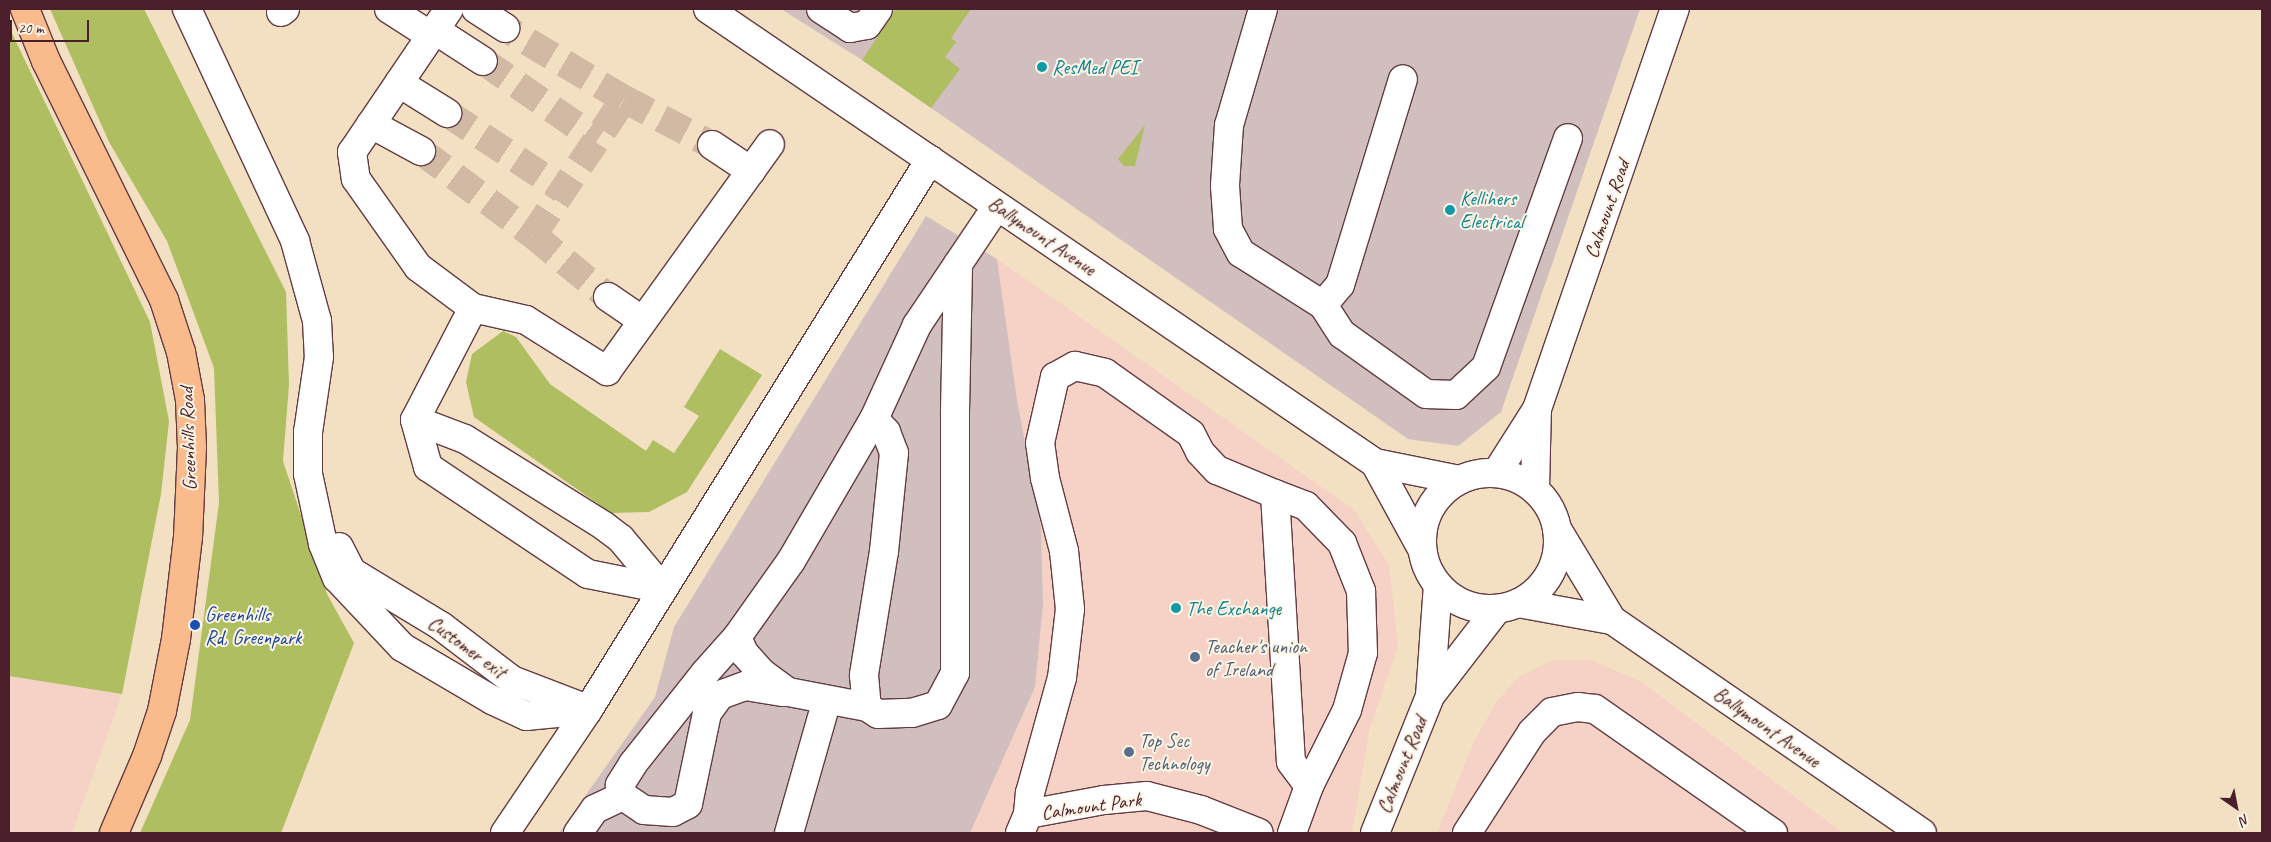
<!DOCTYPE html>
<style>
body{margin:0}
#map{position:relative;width:2271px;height:842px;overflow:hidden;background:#f3dfc2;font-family:Caveat,sans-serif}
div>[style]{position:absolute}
.built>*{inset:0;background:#f6d1c6}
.industrial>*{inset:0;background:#d1bfbf}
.green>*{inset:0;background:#afbe61}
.minor-tunnel>*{height:28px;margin-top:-14px;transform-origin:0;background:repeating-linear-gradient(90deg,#d1b9a4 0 28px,transparent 0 42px)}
.roads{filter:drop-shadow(1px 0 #633c42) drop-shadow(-1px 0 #633c42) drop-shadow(0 1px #633c42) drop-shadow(0 -1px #633c42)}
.minor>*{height:28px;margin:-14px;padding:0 14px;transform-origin:14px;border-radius:14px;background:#fff}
.minor>.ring{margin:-14px;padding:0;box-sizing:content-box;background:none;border:28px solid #fff;border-radius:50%}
.major>*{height:28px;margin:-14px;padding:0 14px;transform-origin:14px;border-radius:14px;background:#fabb8c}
.dots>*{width:14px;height:14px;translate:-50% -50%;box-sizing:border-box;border:2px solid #fcf5e5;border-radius:50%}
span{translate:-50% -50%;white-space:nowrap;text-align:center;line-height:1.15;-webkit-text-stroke:4px #fcf5e5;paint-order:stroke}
.culture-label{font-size:20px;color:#0d838f}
.left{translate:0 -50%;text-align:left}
.street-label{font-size:20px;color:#4a1f2b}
.transit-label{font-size:20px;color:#164399}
.service-label{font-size:20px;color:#4e5e75}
.frame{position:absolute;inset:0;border:10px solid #4a1f2b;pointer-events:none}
.north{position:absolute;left:2211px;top:782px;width:50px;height:50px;-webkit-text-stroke:4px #fcf5e5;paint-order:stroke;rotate:147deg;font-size:14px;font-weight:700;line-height:20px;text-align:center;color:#4a1f2b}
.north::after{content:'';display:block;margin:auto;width:18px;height:22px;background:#4a1f2b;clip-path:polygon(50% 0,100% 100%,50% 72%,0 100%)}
.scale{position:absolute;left:10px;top:20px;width:79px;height:22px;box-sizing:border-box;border:2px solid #4a1f2b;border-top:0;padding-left:6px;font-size:15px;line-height:18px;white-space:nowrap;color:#4a1f2b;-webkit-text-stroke:4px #fcf5e5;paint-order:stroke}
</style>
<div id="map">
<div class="built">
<div style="clip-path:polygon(997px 259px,1354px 510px,1389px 565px,1398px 646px,1369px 731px,1352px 833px,970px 833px,1035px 687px,1043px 605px,1041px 527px,1017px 401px)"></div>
<div style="clip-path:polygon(1554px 660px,1590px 660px,1640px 681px,1843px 833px,1437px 833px,1473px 743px,1497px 701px,1519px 677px)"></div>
<div style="clip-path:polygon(9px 676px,122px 694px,72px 833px,9px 833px)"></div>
</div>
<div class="industrial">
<div style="clip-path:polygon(781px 9px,1640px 9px,1501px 412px,1458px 446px,1408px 439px,862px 60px)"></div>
<div style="clip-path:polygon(926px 216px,997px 259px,1017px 400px,1041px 527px,1043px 605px,1035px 687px,970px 833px,559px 833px,655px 697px,674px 627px)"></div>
</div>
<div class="green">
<div style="clip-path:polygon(50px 9px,144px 9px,286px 292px,289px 385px,283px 461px,327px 594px,354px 643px,281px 833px,140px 833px,190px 720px,219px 503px,214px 368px,167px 241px,109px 142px)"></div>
<div style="clip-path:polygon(896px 9px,971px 9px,951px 38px,956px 42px,945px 57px,960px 69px,931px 108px,862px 60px)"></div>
<div style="clip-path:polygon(9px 27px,150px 322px,169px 421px,161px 494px,122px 694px,9px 676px)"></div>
<div style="clip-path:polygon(1145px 125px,1135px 166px,1124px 166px,1118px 159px)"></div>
<div style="clip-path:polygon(503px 331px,516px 337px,550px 384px,646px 451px,653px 440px,674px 453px,699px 416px,684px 407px,720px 349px,762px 375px,687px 492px,649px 512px,611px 513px,474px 417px,466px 382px,472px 354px)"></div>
</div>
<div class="minor-tunnel">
<div style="left:483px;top:61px;width:139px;rotate:34.7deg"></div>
<div style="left:624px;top:99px;width:99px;rotate:27.6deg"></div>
<div style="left:447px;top:113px;width:138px;rotate:33.5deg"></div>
<div style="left:421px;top:151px;width:140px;rotate:36.9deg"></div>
<div style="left:533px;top:235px;width:164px;rotate:-56.2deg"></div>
<div style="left:624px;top:99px;width:139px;rotate:-149.2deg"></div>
<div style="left:533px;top:235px;width:97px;rotate:39.6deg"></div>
</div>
<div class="roads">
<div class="minor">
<div style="left:187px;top:9px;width:256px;rotate:65deg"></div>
<div style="left:295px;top:241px;width:83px;rotate:74.6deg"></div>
<div style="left:317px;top:321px;width:36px;rotate:87deg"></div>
<div style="left:319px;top:357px;width:76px;rotate:98.3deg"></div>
<div style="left:308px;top:432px;width:42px;rotate:90deg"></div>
<div style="left:308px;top:474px;width:72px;rotate:77.9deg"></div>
<div style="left:323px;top:544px;width:37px;rotate:68deg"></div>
<div style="left:337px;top:578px;width:95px;rotate:46.7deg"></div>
<div style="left:402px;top:647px;width:104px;rotate:30.5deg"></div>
<div style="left:492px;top:700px;width:38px;rotate:25deg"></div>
<div style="left:526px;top:716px;width:62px;rotate:-5.5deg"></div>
<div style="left:389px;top:9px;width:50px;rotate:32.7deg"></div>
<div style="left:449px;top:9px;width:173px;rotate:124.1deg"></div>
<div style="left:352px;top:152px;width:27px;rotate:82deg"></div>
<div style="left:356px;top:179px;width:108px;rotate:54.8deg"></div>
<div style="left:418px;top:267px;width:69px;rotate:36.7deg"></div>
<div style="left:473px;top:308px;width:126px;rotate:117.4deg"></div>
<div style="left:415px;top:420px;width:49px;rotate:74.5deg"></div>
<div style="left:428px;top:467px;width:192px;rotate:33.8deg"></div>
<div style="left:588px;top:574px;width:76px;rotate:11.3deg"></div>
<div style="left:476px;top:9px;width:35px;rotate:33deg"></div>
<div style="left:708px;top:9px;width:807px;rotate:34.24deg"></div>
<div style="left:1375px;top:463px;width:86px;rotate:11.4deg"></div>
<div style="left:821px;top:9px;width:35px;rotate:33deg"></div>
<div style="left:850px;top:28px;width:17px;rotate:-10deg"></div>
<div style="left:867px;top:25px;width:19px;rotate:-55deg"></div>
<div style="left:1263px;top:9px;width:121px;rotate:106.3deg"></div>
<div style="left:1229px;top:125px;width:61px;rotate:93.8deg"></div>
<div style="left:1225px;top:186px;width:43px;rotate:86deg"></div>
<div style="left:1228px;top:229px;width:27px;rotate:62deg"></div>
<div style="left:1241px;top:253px;width:97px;rotate:32.4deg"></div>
<div style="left:1323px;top:305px;width:35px;rotate:57deg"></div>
<div style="left:1342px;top:334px;width:103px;rotate:35.5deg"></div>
<div style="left:1426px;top:394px;width:30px;rotate:2deg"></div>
<div style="left:1456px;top:395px;width:41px;rotate:-43deg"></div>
<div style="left:1486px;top:367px;width:243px;rotate:-70.3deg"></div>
<div style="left:281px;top:12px;width:5px;rotate:-37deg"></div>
<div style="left:435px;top:30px;width:57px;rotate:32.9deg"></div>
<div style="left:399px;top:83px;width:57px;rotate:32deg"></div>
<div style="left:371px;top:124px;width:57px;rotate:28.4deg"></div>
<div style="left:712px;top:145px;width:47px;rotate:33.7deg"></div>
<div style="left:608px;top:297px;width:42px;rotate:34.4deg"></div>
<div style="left:1323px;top:305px;width:26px;rotate:-50deg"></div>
<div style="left:1340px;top:285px;width:215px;rotate:-73deg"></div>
<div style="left:473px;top:308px;width:54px;rotate:12.8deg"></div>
<div style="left:526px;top:320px;width:96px;rotate:32.2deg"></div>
<div style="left:607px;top:371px;width:279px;rotate:-54.3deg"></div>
<div style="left:874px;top:419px;width:18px;rotate:47deg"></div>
<div style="left:886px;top:432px;width:22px;rotate:69deg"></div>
<div style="left:894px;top:453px;width:99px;rotate:95.8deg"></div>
<div style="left:884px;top:551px;width:126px;rotate:99.2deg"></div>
<div style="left:864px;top:675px;width:32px;rotate:85deg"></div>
<div style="left:867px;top:707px;width:13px;rotate:32deg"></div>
<div style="left:878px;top:714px;width:34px;rotate:-2deg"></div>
<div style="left:912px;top:713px;width:27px;rotate:-17deg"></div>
<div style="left:938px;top:705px;width:36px;rotate:-62deg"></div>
<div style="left:955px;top:673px;width:262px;rotate:-90deg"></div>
<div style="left:955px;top:411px;width:147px;rotate:-88.8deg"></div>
<div style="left:415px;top:420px;width:53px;rotate:20.8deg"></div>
<div style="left:465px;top:439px;width:164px;rotate:32deg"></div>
<div style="left:604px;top:526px;width:21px;rotate:37deg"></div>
<div style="left:621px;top:539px;width:65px;rotate:50deg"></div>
<div style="left:1375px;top:463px;width:96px;rotate:61.3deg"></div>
<div style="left:1497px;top:472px;width:75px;rotate:-57.6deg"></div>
<div style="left:1537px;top:409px;width:423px;rotate:-71deg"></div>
<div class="ring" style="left:1422px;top:473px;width:108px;height:108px"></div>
<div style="left:1535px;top:489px;width:80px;rotate:-88.6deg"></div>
<div style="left:1275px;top:494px;width:33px;rotate:21deg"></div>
<div style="left:1306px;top:506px;width:52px;rotate:45.8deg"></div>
<div style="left:1342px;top:543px;width:52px;rotate:68.4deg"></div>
<div style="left:1361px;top:591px;width:62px;rotate:88.2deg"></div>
<div style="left:1363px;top:653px;width:59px;rotate:105.7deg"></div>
<div style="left:1347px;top:710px;width:85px;rotate:116.6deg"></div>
<div style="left:1557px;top:529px;width:106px;rotate:58.9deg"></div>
<div style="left:339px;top:547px;width:28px;rotate:63deg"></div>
<div style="left:352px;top:572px;width:104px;rotate:31.2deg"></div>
<div style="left:441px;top:626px;width:89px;rotate:37.3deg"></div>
<div style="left:512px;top:680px;width:78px;rotate:21deg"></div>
<div style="left:1518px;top:603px;width:96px;rotate:10.3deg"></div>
<div style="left:1612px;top:620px;width:376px;rotate:34.5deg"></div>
<div style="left:737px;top:637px;width:48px;rotate:131.6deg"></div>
<div style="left:705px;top:673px;width:116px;rotate:128.4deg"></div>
<div style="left:633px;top:764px;width:25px;rotate:122deg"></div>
<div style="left:620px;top:785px;width:11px;rotate:75deg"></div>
<div style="left:623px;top:796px;width:25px;rotate:34deg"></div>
<div style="left:644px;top:810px;width:29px;rotate:4deg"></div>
<div style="left:673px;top:812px;width:17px;rotate:-28deg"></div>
<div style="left:688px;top:804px;width:93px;rotate:-78.2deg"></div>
<div style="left:707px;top:713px;width:22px;rotate:-54deg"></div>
<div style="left:720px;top:695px;width:27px;rotate:-20deg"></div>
<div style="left:745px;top:686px;width:39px;rotate:9deg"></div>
<div style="left:1430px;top:696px;width:111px;rotate:-85.9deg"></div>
<div style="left:867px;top:707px;width:80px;rotate:-169.2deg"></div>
<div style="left:788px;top:692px;width:32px;rotate:-144deg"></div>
<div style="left:762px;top:673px;width:27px;rotate:-132deg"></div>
<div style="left:744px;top:653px;width:17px;rotate:-114deg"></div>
<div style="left:737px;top:637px;width:93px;rotate:-54.6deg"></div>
<div style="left:791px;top:561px;width:164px;rotate:-59.7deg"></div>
<div style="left:874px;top:419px;width:103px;rotate:-65.4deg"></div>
<div style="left:917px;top:325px;width:143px;rotate:-56.1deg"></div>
<div style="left:1028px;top:814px;width:21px;rotate:-85deg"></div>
<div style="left:1030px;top:793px;width:119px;rotate:-74.5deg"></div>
<div style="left:1062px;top:678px;width:69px;rotate:-83.4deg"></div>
<div style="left:1070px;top:609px;width:58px;rotate:-95.9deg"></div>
<div style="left:1064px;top:551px;width:75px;rotate:-104.6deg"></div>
<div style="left:1045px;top:478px;width:35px;rotate:-98deg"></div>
<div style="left:1040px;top:443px;width:68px;rotate:-77.2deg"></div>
<div style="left:1055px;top:377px;width:23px;rotate:-29deg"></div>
<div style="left:1075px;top:366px;width:31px;rotate:13deg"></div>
<div style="left:1105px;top:373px;width:105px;rotate:35.3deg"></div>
<div style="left:1191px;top:434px;width:20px;rotate:63deg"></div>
<div style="left:1200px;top:452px;width:25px;rotate:47deg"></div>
<div style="left:1217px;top:470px;width:63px;rotate:22.5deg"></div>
<div style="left:1275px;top:494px;width:268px;rotate:86.6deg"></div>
<div style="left:1291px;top:762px;width:30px;rotate:53deg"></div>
<div style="left:1309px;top:786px;width:50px;rotate:109.9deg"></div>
<div style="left:505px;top:833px;width:148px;rotate:-56deg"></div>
<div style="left:588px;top:710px;width:648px;rotate:-58.13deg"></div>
<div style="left:578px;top:833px;width:29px;rotate:-55deg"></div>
<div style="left:595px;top:809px;width:31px;rotate:-25deg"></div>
<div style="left:789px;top:833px;width:138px;rotate:-74.1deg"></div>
<div style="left:1020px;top:833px;width:21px;rotate:-67deg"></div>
<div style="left:1028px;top:814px;width:77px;rotate:-10.4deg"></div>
<div style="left:1104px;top:800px;width:43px;rotate:-5.3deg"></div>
<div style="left:1147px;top:796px;width:56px;rotate:14.5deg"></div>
<div style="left:1201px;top:810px;width:62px;rotate:21.6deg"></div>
<div style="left:1375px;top:833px;width:148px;rotate:-68.1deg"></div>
<div style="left:1430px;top:696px;width:110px;rotate:-52.4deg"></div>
<div style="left:1467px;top:833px;width:120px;rotate:-57.2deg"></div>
<div style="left:1532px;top:732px;width:28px;rotate:-45deg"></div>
<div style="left:1552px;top:712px;width:26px;rotate:-11deg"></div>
<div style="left:1578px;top:707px;width:17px;rotate:7deg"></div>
<div style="left:1595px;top:709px;width:217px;rotate:34.9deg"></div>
</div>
<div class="major">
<div style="left:25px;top:9px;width:56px;rotate:68deg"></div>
<div style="left:46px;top:61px;width:267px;rotate:63.7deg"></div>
<div style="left:164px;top:300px;width:55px;rotate:71.9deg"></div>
<div style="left:181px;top:352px;width:49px;rotate:79.4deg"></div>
<div style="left:190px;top:400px;width:47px;rotate:87.6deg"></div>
<div style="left:192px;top:447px;width:90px;rotate:92.5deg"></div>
<div style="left:188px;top:537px;width:103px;rotate:96.7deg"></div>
<div style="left:176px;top:639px;width:73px;rotate:101deg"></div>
<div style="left:162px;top:711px;width:47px;rotate:108.4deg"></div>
<div style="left:147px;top:756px;width:84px;rotate:113.2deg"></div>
</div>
</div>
<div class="dots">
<div style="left:1042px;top:67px;background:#0f9aa8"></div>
<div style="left:1450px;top:210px;background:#0f9aa8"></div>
<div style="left:1176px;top:608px;background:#0f9aa8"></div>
<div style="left:195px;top:625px;background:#1a4fb4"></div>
<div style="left:1195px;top:657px;background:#5c6f8a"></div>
<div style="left:1129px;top:752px;background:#5c6f8a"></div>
</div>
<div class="culture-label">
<span class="left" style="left:1052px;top:67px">ResMed PEI</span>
<span class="left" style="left:1460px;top:210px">Kellihers<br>Electrical</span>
<span class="left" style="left:1186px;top:608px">The Exchange</span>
</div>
<div class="street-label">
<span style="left:1607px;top:209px;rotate:-71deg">Calmount Road</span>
<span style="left:1042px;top:236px;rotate:34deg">Ballymount Avenue</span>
<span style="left:188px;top:439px;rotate:-92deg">Greenhills Road</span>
<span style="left:467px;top:647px;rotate:36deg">Customer exit</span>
<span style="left:1767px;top:727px;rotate:35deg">Ballymount Avenue</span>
<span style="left:1402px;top:765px;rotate:-68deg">Calmount Road</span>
<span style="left:1091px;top:806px;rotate:-8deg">Calmount Park</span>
</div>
<div class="transit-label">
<span class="left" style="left:205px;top:626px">Greenhills<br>Rd, Greenpark</span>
</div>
<div class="service-label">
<span class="left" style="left:1205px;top:658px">Teacher's union<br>of Ireland</span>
<span class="left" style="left:1139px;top:752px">Top Sec<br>Technology</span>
</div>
<div class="frame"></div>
<div class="north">N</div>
<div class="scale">20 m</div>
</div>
